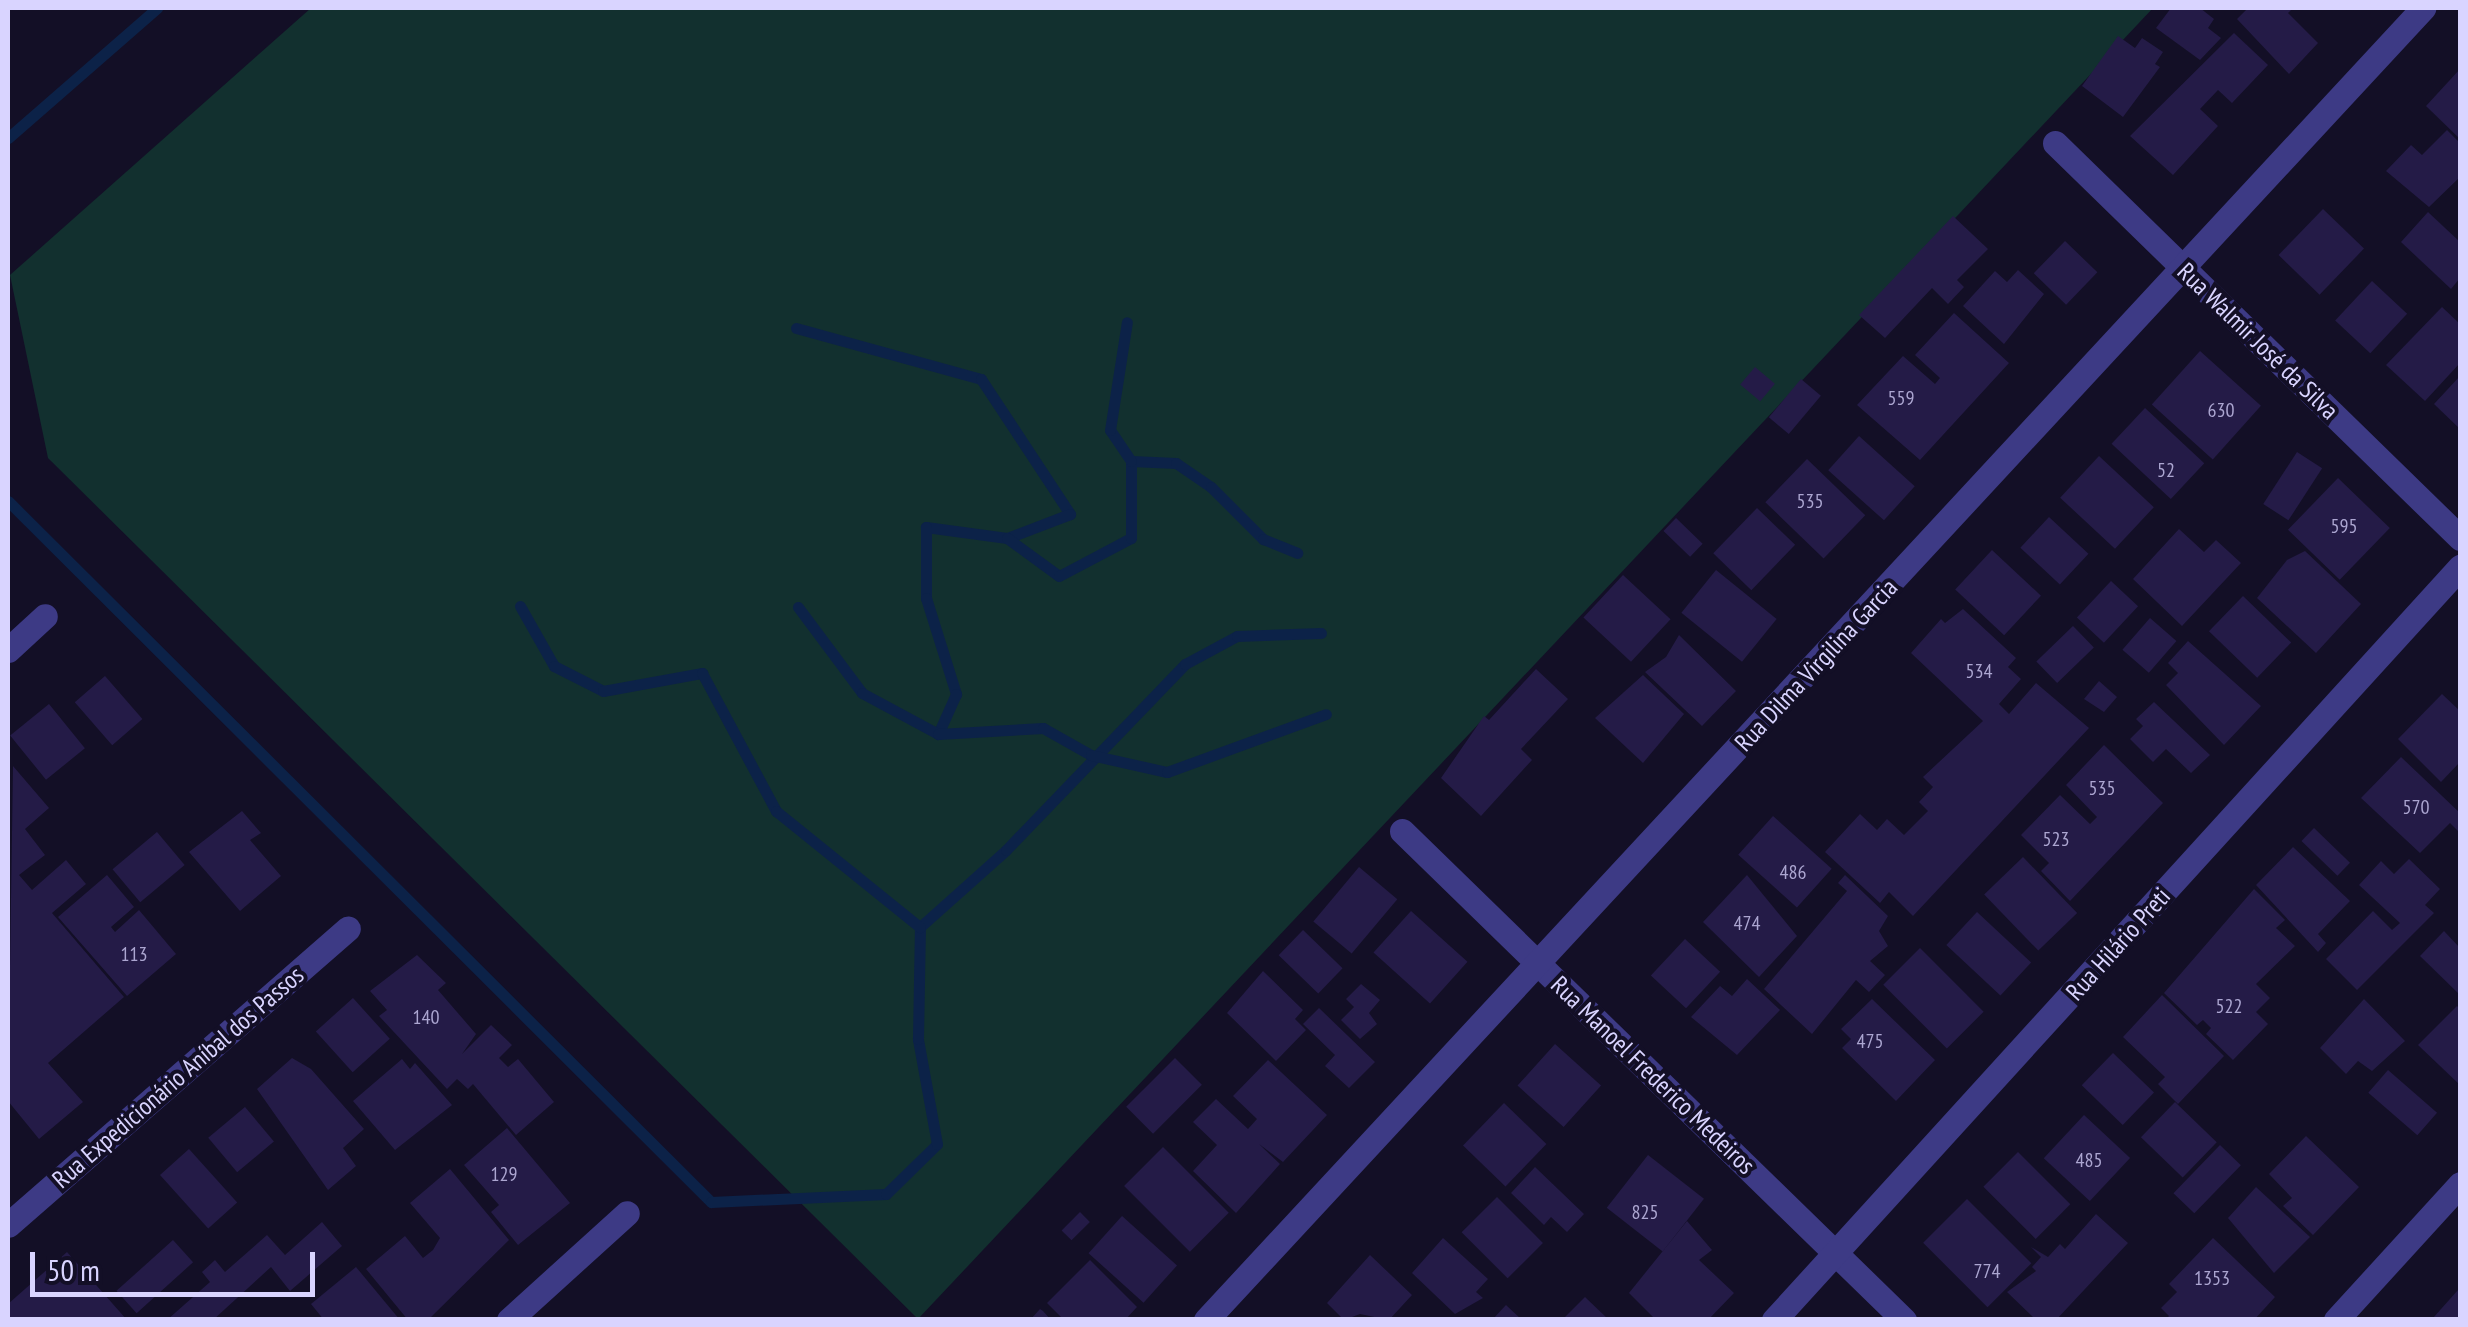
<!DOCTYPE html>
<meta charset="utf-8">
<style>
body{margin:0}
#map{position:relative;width:2468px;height:1327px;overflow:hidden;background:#130f26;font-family:"PT Sans Narrow",sans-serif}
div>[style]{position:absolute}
.green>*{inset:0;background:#12302f}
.stream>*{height:11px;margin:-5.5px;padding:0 5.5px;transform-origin:5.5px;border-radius:5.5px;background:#0c2248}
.building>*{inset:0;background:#241b47;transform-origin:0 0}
.minor>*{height:25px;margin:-12.5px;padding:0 12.5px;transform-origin:12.5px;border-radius:12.5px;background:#3d3a85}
span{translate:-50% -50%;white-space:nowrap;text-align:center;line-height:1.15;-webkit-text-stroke:8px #130f26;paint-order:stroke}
.number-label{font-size:20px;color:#aca6d1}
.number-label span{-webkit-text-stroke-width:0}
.street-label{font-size:25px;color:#d9d4ff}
.frame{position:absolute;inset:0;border:10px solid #d9d4ff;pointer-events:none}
.scale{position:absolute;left:30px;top:1252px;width:285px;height:45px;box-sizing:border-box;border:5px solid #d9d4ff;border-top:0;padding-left:12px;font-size:30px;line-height:35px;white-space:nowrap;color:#d9d4ff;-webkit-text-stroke:8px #130f26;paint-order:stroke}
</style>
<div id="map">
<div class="green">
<div style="clip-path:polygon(311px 8px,2153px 8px,918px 1319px,48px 458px,10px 275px)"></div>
</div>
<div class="stream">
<div style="left:8px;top:138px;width:198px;rotate:-41.1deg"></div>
<div style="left:796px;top:328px;width:192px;rotate:15.4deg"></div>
<div style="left:981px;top:379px;width:162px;rotate:56.6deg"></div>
<div style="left:1070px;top:514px;width:67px;rotate:159.1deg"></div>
<div style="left:1007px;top:538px;width:82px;rotate:-172.3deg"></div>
<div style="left:926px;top:527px;width:71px;rotate:90deg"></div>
<div style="left:926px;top:598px;width:101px;rotate:72.6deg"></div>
<div style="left:956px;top:694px;width:44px;rotate:114.2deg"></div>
<div style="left:1131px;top:461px;width:45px;rotate:2.5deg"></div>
<div style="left:1176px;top:463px;width:42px;rotate:34.4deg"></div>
<div style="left:1211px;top:487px;width:74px;rotate:45deg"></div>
<div style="left:1263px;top:539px;width:37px;rotate:22deg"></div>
<div style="left:8px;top:501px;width:993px;rotate:44.92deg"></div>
<div style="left:711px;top:1202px;width:175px;rotate:-2.6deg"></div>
<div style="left:886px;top:1194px;width:71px;rotate:-44.4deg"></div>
<div style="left:937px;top:1144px;width:107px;rotate:-100.3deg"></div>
<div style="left:918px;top:1039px;width:112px;rotate:-89deg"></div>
<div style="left:920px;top:927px;width:115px;rotate:-41.8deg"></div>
<div style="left:1006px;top:850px;width:258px;rotate:-46.1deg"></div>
<div style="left:1185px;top:664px;width:59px;rotate:-28.3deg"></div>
<div style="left:1237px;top:636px;width:84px;rotate:-2deg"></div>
<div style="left:1007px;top:538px;width:64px;rotate:36.2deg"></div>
<div style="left:1059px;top:576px;width:81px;rotate:-27.8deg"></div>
<div style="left:1131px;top:538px;width:77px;rotate:-90deg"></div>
<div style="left:1131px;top:461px;width:37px;rotate:-124deg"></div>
<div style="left:1110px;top:430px;width:109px;rotate:-81.1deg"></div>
<div style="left:520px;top:606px;width:69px;rotate:60.5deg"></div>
<div style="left:554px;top:666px;width:55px;rotate:27deg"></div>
<div style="left:603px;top:691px;width:101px;rotate:-10.3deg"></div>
<div style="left:702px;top:673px;width:157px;rotate:61.8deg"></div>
<div style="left:776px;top:811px;width:185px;rotate:38.9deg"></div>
<div style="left:798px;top:607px;width:107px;rotate:53.3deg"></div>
<div style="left:862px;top:693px;width:86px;rotate:28.3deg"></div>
<div style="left:938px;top:734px;width:105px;rotate:-3.3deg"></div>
<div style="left:1043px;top:728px;width:55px;rotate:29.4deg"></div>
<div style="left:1091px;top:755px;width:78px;rotate:12.6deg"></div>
<div style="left:1167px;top:772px;width:169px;rotate:-20deg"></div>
</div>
<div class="building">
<div style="clip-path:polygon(2171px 8px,2200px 8px,2214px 19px,2208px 28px,2221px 38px,2200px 60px,2156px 28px)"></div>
<div style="clip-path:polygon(2248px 8px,2293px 8px,2288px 13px,2318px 43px,2289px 74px,2237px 19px)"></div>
<div style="clip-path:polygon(2234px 33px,2268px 65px,2232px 103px,2218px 90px,2200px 109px,2218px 126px,2173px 175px,2130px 136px)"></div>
<div style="clip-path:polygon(2118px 36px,2135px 48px,2142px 38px,2163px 52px,2155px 64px,2160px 67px,2123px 117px,2082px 86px)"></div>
<div style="clip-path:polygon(2460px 69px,2460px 139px,2426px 106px)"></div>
<div style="clip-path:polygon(2447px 130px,2460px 143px,2460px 177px,2429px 207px,2386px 171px,2411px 145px,2422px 155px)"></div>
<div style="left:2323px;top:209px;width:57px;height:64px;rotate:44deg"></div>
<div style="clip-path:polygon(2428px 212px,2460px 242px,2460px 278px,2451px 289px,2401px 242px)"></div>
<div style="clip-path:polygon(1953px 216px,1988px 249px,1957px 280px,1964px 287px,1948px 304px,1932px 288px,1885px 338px,1859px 315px)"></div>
<div style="left:2065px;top:241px;width:45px;height:45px;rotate:44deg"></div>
<div style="clip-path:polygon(2018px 270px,2044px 294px,2004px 344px,1963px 306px,1995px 271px,2007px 282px)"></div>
<div style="left:2372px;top:281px;width:48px;height:54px;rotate:43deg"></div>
<div style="clip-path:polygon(2442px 307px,2460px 324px,2460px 363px,2425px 401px,2386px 365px)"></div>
<div style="clip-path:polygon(1954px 313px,2009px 363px,1920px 460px,1857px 405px,1903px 356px,1935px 384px,1940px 378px,1915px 355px)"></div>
<div style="left:2200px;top:351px;width:82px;height:72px;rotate:42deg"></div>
<div style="left:1755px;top:367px;width:26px;height:23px;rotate:40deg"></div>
<div style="clip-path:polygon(2460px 376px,2460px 429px,2434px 404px)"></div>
<div style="left:1801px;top:379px;width:26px;height:50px;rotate:40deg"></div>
<div style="left:2145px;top:408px;width:81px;height:49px;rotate:43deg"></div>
<div style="left:1859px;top:436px;width:75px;height:46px;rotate:42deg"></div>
<div style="left:2297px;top:452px;width:30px;height:62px;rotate:33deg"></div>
<div style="left:2099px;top:456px;width:75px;height:57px;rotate:43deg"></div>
<div style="left:1807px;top:459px;width:81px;height:60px;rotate:44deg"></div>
<div style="left:2338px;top:478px;width:72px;height:72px;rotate:44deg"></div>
<div style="left:1757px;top:508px;width:53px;height:63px;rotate:44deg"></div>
<div style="left:2049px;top:517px;width:54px;height:42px;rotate:43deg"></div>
<div style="left:1676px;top:518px;width:37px;height:18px;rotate:44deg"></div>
<div style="clip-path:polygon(2179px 529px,2204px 552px,2216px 540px,2241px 563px,2182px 626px,2133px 579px)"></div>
<div style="left:1992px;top:550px;width:67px;height:54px;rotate:43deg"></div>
<div style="clip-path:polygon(2305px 551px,2361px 604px,2316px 653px,2257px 598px,2287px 560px)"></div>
<div style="left:1716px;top:570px;width:78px;height:55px;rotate:39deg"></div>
<div style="left:1623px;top:575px;width:65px;height:58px;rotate:43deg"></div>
<div style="left:2111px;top:581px;width:37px;height:50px;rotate:43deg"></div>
<div style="left:2243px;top:596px;width:67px;height:49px;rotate:44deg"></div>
<div style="clip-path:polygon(1963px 609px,2016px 658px,2008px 667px,2021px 679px,1999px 704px,2009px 714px,2036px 683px,2089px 728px,1913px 916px,1889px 892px,1880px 903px,1825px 852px,1860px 814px,1877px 830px,1887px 819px,1904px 835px,1928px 811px,1919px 802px,1933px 787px,1923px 777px,1983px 721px,1911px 653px,1941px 619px,1945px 623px)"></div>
<div style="left:2150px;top:618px;width:35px;height:42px;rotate:41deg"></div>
<div style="left:2073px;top:626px;width:30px;height:51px;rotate:46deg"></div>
<div style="clip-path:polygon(1679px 635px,1736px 691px,1702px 726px,1645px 672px,1666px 657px)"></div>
<div style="clip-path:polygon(2188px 641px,2261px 706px,2224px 745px,2166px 685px,2178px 673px,2168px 663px)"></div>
<div style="clip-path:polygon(1536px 669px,1568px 699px,1521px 749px,1532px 760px,1481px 816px,1441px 778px,1484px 716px,1489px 720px)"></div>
<div style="clip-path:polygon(1643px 675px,1684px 714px,1643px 763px,1595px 718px)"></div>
<div style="left:105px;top:676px;width:57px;height:40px;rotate:49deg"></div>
<div style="clip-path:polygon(2099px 681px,2117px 697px,2104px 712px,2084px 699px)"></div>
<div style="clip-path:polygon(2442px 694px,2460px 711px,2460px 762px,2441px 782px,2398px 739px)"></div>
<div style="clip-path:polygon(2154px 702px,2210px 755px,2191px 773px,2166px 749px,2153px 762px,2130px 739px,2143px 726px,2136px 719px)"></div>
<div style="left:49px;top:704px;width:57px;height:50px;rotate:51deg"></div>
<div style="clip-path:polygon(2104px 745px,2163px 803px,2070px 901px,2041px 871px,2049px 863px,2021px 835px,2060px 795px,2090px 824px,2097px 817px,2066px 785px)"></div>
<div style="clip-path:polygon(2401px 757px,2460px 813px,2460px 833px,2450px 823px,2420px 853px,2361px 798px)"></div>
<div style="clip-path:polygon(13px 766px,49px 808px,25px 829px,45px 855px,19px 875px,32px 890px,66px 860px,86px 884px,52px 913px,124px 997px,48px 1063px,83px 1102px,39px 1139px,8px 1101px)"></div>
<div style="clip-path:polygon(242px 811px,261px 833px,250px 840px,281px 876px,240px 911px,189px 852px)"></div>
<div style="left:1773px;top:816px;width:79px;height:52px;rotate:42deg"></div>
<div style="left:2314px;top:828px;width:50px;height:18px;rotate:44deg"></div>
<div style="left:157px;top:832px;width:43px;height:58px;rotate:50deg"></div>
<div style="clip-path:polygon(2293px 847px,2350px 901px,2318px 934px,2326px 943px,2318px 952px,2256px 885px)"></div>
<div style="left:2023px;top:857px;width:78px;height:54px;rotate:46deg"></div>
<div style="clip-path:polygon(2409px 859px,2440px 889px,2425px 905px,2434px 913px,2357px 990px,2326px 959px,2373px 911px,2392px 930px,2400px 923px,2359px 885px,2381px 861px,2394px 874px)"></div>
<div style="left:1359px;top:867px;width:50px;height:71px;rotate:40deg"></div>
<div style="clip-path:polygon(107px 875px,134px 907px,111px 927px,115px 932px,139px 910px,176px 954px,127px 996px,58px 917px)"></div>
<div style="clip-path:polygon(1747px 875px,1797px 936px,1759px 977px,1703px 922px)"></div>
<div style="clip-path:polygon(1845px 875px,1888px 916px,1879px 931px,1888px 946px,1870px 961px,1885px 975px,1869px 992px,1856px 980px,1812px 1034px,1764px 989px,1847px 891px,1838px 883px)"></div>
<div style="clip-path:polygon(2254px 889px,2285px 920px,2276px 928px,2295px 946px,2256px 984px,2270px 998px,2256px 1012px,2268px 1024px,2233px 1060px,2206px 1034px,2211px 1028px,2203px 1020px,2197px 1025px,2164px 993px)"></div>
<div style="left:1411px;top:911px;width:76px;height:56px;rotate:42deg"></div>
<div style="left:1977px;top:912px;width:74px;height:45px;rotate:43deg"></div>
<div style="left:1303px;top:930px;width:55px;height:35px;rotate:44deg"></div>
<div style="clip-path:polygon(2444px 931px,2460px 948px,2460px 995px,2420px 956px)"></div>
<div style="left:1685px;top:939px;width:48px;height:50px;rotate:43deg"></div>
<div style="left:1920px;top:948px;width:90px;height:52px;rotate:45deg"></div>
<div style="clip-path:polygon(417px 955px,446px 983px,438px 990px,476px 1034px,462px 1054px,491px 1025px,512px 1045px,499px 1058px,508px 1067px,518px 1059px,554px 1102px,516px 1135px,473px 1084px,468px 1089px,457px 1079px,447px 1089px,379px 1016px,387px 1010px,370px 991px)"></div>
<div style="clip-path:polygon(1263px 971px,1303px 1010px,1295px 1019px,1306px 1030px,1276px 1061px,1227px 1013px)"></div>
<div style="clip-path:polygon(1747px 979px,1780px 1010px,1737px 1055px,1691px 1017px,1720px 986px,1732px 996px)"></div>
<div style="clip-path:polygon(1361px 984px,1380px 1000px,1369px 1013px,1377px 1024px,1360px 1039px,1341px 1020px,1354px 1007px,1346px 999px)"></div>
<div style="clip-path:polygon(2162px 995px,2224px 1056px,2178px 1104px,2158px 1084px,2165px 1077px,2123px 1037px)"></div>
<div style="left:353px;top:998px;width:55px;height:50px;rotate:48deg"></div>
<div style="clip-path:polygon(1872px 999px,1935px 1060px,1896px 1101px,1842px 1048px,1851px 1039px,1841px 1029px)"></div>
<div style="clip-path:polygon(2364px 999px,2405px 1041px,2372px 1071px,2358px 1061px,2346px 1074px,2320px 1048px)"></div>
<div style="clip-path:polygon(2457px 1006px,2460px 1009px,2460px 1085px,2418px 1045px)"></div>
<div style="clip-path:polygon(1319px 1008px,1375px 1062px,1349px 1088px,1325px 1066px,1335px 1055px,1303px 1024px)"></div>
<div style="left:1555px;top:1044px;width:62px;height:56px;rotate:42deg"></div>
<div style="left:2113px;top:1053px;width:57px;height:45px;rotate:44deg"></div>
<div style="clip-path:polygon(292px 1058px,311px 1069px,364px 1129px,343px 1148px,356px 1166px,328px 1190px,257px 1089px)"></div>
<div style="left:1175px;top:1058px;width:38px;height:69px;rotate:45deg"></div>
<div style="clip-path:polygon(402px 1059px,410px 1069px,415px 1063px,452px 1105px,395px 1150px,353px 1101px)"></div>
<div style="clip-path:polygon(1268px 1060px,1327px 1115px,1283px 1162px,1259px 1144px,1280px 1164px,1236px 1213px,1193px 1171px,1217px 1145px,1193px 1122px,1216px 1099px,1248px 1129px,1257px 1119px,1233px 1096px)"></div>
<div style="left:2388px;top:1070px;width:65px;height:30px;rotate:41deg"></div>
<div style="left:2175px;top:1102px;width:58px;height:49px;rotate:44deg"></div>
<div style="left:1504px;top:1103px;width:59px;height:59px;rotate:44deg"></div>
<div style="left:245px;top:1107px;width:45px;height:48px;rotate:50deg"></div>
<div style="left:2084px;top:1115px;width:63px;height:59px;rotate:43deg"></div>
<div style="clip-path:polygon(507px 1128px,570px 1203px,518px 1245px,491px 1212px,499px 1205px,464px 1165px)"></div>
<div style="clip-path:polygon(2306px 1136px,2359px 1187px,2313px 1235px,2283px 1206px,2292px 1198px,2269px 1174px)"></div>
<div style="left:2220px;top:1145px;width:29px;height:67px;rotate:44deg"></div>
<div style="left:1163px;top:1147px;width:93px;height:55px;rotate:45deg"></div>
<div style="left:189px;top:1149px;width:72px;height:39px;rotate:48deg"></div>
<div style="left:2018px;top:1152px;width:74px;height:49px;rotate:45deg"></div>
<div style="left:1648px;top:1155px;width:71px;height:67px;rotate:38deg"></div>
<div style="clip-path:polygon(1535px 1167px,1584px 1214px,1567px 1232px,1551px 1217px,1544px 1225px,1511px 1193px)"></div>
<div style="clip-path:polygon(450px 1169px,509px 1240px,428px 1320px,408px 1320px,366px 1269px,405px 1236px,423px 1258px,433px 1250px,440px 1238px,410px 1203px)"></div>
<div style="clip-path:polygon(2256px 1187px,2310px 1237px,2274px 1273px,2228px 1218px)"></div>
<div style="left:1497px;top:1197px;width:65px;height:50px;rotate:45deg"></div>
<div style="left:1967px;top:1199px;width:91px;height:62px;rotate:45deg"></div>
<div style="left:1080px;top:1212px;width:14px;height:26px;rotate:45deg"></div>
<div style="clip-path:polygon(2096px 1214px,2128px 1243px,2056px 1320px,2036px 1320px,2007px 1292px,2036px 1271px,2032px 1267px,2041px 1257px,2031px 1247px,2048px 1257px,2060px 1244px,2065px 1249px)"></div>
<div style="left:1122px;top:1216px;width:74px;height:50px;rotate:42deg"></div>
<div style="clip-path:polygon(1687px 1221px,1712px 1250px,1699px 1260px,1734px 1293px,1708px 1320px,1656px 1320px,1629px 1293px)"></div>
<div style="clip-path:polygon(322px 1222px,342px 1246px,290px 1291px,271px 1267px,213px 1320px,167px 1320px,210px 1282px,202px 1272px,215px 1260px,225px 1272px,267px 1235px,285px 1255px)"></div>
<div style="clip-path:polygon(1443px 1238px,1488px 1279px,1476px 1292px,1483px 1298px,1455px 1314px,1412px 1273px)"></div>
<div style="clip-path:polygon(2213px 1238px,2275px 1297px,2254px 1320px,2165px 1320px,2169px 1316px,2161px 1308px,2177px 1292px,2169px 1284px)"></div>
<div style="left:173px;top:1240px;width:30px;height:76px;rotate:48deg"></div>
<div style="clip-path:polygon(67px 1252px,127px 1320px,8px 1320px,8px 1304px)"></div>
<div style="clip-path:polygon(1370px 1255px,1412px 1295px,1389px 1320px,1360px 1314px,1344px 1320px,1327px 1303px)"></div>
<div style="clip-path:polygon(1090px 1260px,1137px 1307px,1125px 1320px,1064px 1320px,1047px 1303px)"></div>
<div style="clip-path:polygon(356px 1267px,400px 1320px,324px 1320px,311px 1304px)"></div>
<div style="clip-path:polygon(2458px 1290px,2460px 1320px,2435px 1320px,2433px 1318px)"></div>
<div style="clip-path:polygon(1585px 1297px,1609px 1320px,1562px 1320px)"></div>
<div style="clip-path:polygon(1506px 1305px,1522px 1320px,1492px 1320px)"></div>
<div style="clip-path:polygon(1040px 1309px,1043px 1311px,1051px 1320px,1030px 1320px)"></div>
</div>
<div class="minor">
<div style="left:2055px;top:143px;width:566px;rotate:44.28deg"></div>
<div style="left:8px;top:650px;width:50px;rotate:-42.6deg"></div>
<div style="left:1402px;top:831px;width:701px;rotate:44.25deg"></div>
<div style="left:8px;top:1225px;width:451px;rotate:-41.1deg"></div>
<div style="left:509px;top:1320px;width:159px;rotate:-42.2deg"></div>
<div style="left:1206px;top:1320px;width:1790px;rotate:-47.15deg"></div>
<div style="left:1774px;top:1320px;width:1019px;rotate:-47.67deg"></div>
<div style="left:2336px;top:1320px;width:184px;rotate:-47.6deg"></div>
</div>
<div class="number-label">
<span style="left:1901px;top:398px">559</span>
<span style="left:2221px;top:410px">630</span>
<span style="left:2166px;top:470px">52</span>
<span style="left:1810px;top:501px">535</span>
<span style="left:2344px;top:526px">595</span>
<span style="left:1979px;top:671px">534</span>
<span style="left:2102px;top:788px">535</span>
<span style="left:2416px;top:807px">570</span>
<span style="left:2056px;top:839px">523</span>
<span style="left:1793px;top:872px">486</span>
<span style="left:1747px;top:923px">474</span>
<span style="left:134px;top:954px">113</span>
<span style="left:2229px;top:1006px">522</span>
<span style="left:426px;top:1017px">140</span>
<span style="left:1870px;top:1041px">475</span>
<span style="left:2089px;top:1160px">485</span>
<span style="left:504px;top:1174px">129</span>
<span style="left:1645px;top:1212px">825</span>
<span style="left:1987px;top:1271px">774</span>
<span style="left:2212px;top:1278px">1353</span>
</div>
<div class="street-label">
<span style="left:2258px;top:341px;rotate:44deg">Rua Walmir José da Silva</span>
<span style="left:1816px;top:665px;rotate:-47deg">Rua Dilma Virgilina Garcia</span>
<span style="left:2118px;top:944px;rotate:-48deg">Rua Hilário Preti</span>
<span style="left:1653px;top:1075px;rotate:44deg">Rua Manoel Frederico Medeiros</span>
<span style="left:178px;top:1077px;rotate:-41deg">Rua Expedicionário Aníbal dos Passos</span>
</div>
<div class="frame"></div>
<div class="scale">50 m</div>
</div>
